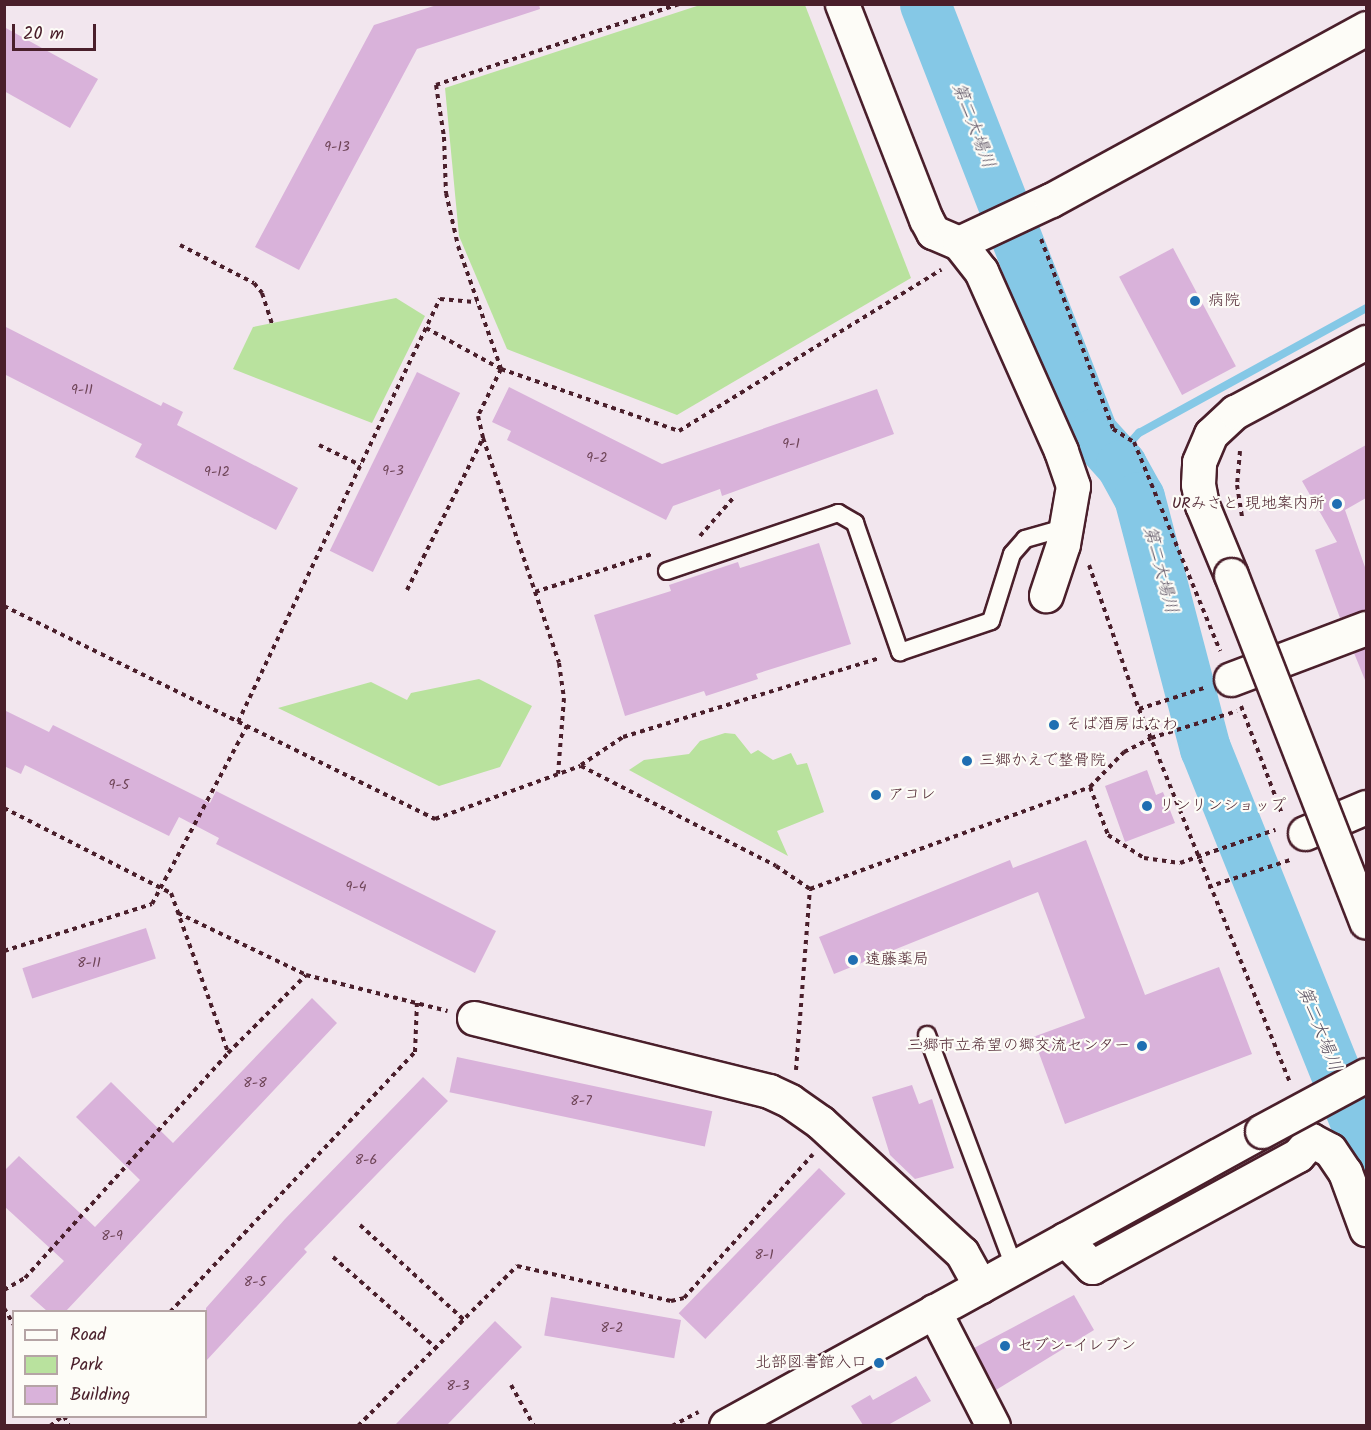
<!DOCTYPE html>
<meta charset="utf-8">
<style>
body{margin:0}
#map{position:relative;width:1371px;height:1430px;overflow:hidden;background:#f2e6ee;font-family:Kalam,"Klee One",sans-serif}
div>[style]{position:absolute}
.green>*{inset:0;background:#b9e29e}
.stream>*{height:8px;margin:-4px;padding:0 4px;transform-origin:4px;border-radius:4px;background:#85c8e6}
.river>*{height:51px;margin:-25.5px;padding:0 25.5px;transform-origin:25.5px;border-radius:25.5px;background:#85c8e6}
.building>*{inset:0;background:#d9b2da;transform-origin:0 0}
.path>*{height:4px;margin-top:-2px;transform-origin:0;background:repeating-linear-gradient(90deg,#4a1f2b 0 4.5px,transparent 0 9px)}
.roads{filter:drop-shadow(2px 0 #4a1f2b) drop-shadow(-2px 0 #4a1f2b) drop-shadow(0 2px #4a1f2b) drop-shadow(0 -2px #4a1f2b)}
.lane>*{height:16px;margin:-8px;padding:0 8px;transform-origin:8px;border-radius:8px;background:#fdfcf7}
.street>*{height:33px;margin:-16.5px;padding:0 16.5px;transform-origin:16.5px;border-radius:16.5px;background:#fdfcf7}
.secondary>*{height:33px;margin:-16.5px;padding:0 16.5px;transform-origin:16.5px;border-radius:16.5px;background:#fdfcf7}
.bridges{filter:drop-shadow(2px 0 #4a1f2b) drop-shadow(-2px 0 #4a1f2b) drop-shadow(0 2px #4a1f2b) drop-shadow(0 -2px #4a1f2b)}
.secondary-bridge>*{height:33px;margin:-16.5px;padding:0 16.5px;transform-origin:16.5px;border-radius:16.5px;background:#fdfcf7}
.dots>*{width:16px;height:16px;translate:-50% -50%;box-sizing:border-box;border:3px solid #fdfcf7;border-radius:50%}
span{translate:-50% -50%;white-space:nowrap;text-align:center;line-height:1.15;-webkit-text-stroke:4.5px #fdfcf7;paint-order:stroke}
.number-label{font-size:14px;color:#6e4457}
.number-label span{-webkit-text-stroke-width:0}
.poi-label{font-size:16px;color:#4a1f2b}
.left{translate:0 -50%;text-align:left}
.right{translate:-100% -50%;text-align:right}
.water-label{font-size:18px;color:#5c5263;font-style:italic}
.frame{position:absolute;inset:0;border:6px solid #4a1f2b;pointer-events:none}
.legend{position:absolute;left:12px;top:1310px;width:195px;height:108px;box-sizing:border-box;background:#fdfcf7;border:2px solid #b5a4a5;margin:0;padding:8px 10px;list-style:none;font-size:18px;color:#4a1f2b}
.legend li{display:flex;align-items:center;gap:12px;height:30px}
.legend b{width:30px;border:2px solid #b5a4a5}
.scale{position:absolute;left:12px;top:24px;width:84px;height:27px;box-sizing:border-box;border:3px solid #4a1f2b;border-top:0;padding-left:8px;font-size:18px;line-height:21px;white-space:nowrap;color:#4a1f2b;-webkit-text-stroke:4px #fdfcf7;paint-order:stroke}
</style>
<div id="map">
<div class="green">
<div style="clip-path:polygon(700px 5px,805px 5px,911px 278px,677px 415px,507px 349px,459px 236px,445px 88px)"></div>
<div style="clip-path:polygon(396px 298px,425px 316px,372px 423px,233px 369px,253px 327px)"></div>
<div style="clip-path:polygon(479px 679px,532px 706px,500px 767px,439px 786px,278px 708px,371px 682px,407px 700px,411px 693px)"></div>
<div style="clip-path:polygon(725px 733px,735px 734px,751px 754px,758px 750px,773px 760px,791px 753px,797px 765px,807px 763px,824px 812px,777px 831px,788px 856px,629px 770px,644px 760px,689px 754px,700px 741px)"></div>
</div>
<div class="stream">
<div style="left:1116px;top:459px;width:35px;rotate:-49deg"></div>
<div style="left:1139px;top:433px;width:259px;rotate:-28.8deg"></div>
</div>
<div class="river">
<div style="left:925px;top:4px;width:462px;rotate:68.7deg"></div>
<div style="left:1093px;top:434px;width:42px;rotate:47.9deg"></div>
<div style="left:1121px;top:465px;width:37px;rotate:61deg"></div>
<div style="left:1139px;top:497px;width:260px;rotate:75.3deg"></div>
<div style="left:1205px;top:748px;width:432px;rotate:68.1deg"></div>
</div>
<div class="building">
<div style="clip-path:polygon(440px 4px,539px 4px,540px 9px,417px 49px,299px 270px,255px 247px,374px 25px)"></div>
<div style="clip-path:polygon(4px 27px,98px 79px,70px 128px,4px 91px)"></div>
<div style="left:1173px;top:248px;width:134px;height:61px;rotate:62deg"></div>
<div style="clip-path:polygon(4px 326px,161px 406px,163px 402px,183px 412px,177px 425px,298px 488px,276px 530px,135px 457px,142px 444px,4px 374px)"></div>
<div style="left:417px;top:372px;width:48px;height:199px;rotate:26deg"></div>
<div style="clip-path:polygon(509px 387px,662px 464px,877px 389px,894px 434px,722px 496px,720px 489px,673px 506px,666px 520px,507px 440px,511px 431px,492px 422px)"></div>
<div style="clip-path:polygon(1366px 445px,1366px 498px,1345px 510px,1366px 570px,1366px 610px,1340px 618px,1315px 550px,1337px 542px,1302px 481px)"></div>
<div style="clip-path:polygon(819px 543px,851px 644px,756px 674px,758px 679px,706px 696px,704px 691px,625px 716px,594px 615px,671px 591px,669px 585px,738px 562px,740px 568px)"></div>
<div style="clip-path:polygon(1366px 648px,1366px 680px,1365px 680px,1354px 653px)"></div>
<div style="clip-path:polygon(4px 710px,49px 732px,53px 725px,210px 803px,216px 791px,496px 931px,475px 973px,216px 844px,219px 838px,179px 817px,169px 836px,25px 765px,21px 774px,4px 766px)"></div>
<div style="clip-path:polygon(1147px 770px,1156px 795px,1163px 792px,1175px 823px,1125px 842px,1105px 786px)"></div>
<div style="clip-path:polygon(1086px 840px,1145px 995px,1219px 967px,1252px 1054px,1065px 1124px,1033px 1037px,1085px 1018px,1038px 892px,834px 974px,819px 937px,1010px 860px,1013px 868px)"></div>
<div style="left:146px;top:928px;width:32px;height:130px;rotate:72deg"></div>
<div style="clip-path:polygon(312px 998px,337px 1023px,66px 1311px,47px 1311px,30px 1296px,64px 1261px,4px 1206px,4px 1171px,19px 1156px,95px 1227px,140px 1180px,76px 1117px,111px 1082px,173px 1143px)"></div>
<div style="left:457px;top:1057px;width:261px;height:36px;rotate:12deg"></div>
<div style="clip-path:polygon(423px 1077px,448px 1101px,304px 1249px,307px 1252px,206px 1361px,206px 1308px,285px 1219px)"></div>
<div style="clip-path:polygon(912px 1085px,919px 1104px,932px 1099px,954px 1168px,915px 1179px,890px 1155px,872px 1097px)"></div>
<div style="left:819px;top:1168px;width:37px;height:202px;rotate:44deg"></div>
<div style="clip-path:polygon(1074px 1295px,1094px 1330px,996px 1390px,974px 1348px)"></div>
<div style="left:551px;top:1297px;width:132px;height:39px;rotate:10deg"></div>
<div style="clip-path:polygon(495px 1321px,522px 1347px,447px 1425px,395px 1425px)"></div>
<div style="clip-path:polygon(916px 1376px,931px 1401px,888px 1425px,863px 1425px,851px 1406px,870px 1395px,873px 1400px)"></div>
</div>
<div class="path">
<div style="left:679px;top:4px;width:256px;rotate:161.6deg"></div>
<div style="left:436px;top:85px;width:53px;rotate:81.3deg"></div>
<div style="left:444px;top:137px;width:56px;rotate:88deg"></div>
<div style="left:446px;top:193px;width:54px;rotate:77.2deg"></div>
<div style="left:458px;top:246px;width:130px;rotate:70.7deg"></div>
<div style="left:501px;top:369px;width:188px;rotate:19.2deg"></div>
<div style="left:679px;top:431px;width:308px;rotate:-31.6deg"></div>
<div style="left:1041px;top:239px;width:203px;rotate:69.2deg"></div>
<div style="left:1113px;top:429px;width:25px;rotate:32deg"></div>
<div style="left:1134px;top:442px;width:226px;rotate:67.6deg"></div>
<div style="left:180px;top:245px;width:83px;rotate:27.2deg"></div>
<div style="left:254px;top:283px;width:13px;rotate:51deg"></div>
<div style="left:262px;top:293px;width:33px;rotate:72deg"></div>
<div style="left:426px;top:328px;width:85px;rotate:28.7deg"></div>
<div style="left:501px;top:369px;width:52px;rotate:116.1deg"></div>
<div style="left:478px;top:416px;width:23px;rotate:77deg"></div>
<div style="left:319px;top:445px;width:46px;rotate:26deg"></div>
<div style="left:1240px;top:451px;width:34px;rotate:95deg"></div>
<div style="left:1237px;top:485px;width:32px;rotate:81deg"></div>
<div style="left:700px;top:536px;width:52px;rotate:-48.9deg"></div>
<div style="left:1089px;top:565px;width:152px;rotate:70.9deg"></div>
<div style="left:1139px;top:709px;width:401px;rotate:68deg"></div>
<div style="left:407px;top:590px;width:170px;rotate:-63.4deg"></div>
<div style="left:483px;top:438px;width:237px;rotate:71.3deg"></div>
<div style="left:559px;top:663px;width:35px;rotate:82deg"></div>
<div style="left:564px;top:698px;width:76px;rotate:94.5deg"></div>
<div style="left:535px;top:592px;width:123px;rotate:-18deg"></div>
<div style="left:4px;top:606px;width:481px;rotate:26.3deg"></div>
<div style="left:435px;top:819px;width:155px;rotate:-20deg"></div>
<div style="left:581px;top:766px;width:219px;rotate:27.1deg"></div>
<div style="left:776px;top:866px;width:41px;rotate:34.1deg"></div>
<div style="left:810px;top:889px;width:298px;rotate:-20deg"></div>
<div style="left:1090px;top:787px;width:49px;rotate:-45.8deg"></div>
<div style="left:1124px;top:752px;width:30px;rotate:-27deg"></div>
<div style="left:1151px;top:738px;width:90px;rotate:-17.4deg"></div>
<div style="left:1241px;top:706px;width:116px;rotate:69.2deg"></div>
<div style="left:1139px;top:709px;width:68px;rotate:-17.9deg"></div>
<div style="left:238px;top:722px;width:469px;rotate:-64.5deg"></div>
<div style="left:440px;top:299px;width:37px;rotate:5deg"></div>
<div style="left:581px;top:765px;width:50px;rotate:-33.7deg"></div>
<div style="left:623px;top:737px;width:269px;rotate:-17.1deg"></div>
<div style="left:1090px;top:787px;width:51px;rotate:69.4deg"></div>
<div style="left:1108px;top:835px;width:43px;rotate:32.6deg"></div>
<div style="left:1144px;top:858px;width:36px;rotate:8deg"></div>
<div style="left:1180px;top:863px;width:101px;rotate:-19.2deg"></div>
<div style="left:4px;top:808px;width:187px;rotate:27deg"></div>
<div style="left:171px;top:893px;width:169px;rotate:70.3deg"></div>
<div style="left:1208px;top:887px;width:86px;rotate:-18.2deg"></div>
<div style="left:178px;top:913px;width:142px;rotate:25.8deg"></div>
<div style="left:306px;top:975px;width:146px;rotate:14.3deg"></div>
<div style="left:4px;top:951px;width:155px;rotate:-17.6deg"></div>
<div style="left:152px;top:904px;width:202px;rotate:-61.9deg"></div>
<div style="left:796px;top:1070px;width:181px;rotate:-85.6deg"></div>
<div style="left:360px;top:1225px;width:141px;rotate:42.4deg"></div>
<div style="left:333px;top:1257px;width:139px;rotate:41.5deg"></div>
<div style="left:4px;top:1290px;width:24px;rotate:-30deg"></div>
<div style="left:25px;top:1278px;width:303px;rotate:-47.9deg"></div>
<div style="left:228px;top:1053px;width:110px;rotate:-45deg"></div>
<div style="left:4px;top:1308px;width:20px;rotate:60deg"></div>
<div style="left:170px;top:1312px;width:357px;rotate:-46.7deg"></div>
<div style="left:415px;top:1052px;width:49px;rotate:-87.7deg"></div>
<div style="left:511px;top:1385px;width:47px;rotate:60.7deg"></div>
<div style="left:64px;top:1416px;width:11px;rotate:63deg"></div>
<div style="left:50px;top:1426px;width:16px;rotate:-38deg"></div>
<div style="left:358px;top:1426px;width:226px;rotate:-45.2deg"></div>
<div style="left:517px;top:1266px;width:158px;rotate:12.8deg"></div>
<div style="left:671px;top:1301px;width:13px;rotate:-13deg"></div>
<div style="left:684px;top:1298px;width:193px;rotate:-48.1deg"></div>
<div style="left:672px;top:1426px;width:30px;rotate:-28deg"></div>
</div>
<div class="roads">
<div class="lane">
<div style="left:667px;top:571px;width:181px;rotate:-18.7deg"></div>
<div style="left:838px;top:513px;width:20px;rotate:30deg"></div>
<div style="left:855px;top:523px;width:137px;rotate:70.8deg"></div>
<div style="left:900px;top:652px;width:96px;rotate:-18.8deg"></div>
<div style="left:991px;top:621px;width:70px;rotate:-72.6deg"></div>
<div style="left:1012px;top:554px;width:20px;rotate:-49deg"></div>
<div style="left:1025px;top:539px;width:44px;rotate:-15.9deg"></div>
<div style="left:927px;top:1035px;width:248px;rotate:69.4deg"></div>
</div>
<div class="street">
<div style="left:926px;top:219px;width:15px;rotate:62deg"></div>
<div style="left:933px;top:232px;width:28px;rotate:23deg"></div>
<div style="left:959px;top:243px;width:36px;rotate:52deg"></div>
<div style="left:981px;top:271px;width:197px;rotate:66deg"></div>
<div style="left:1061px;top:451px;width:37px;rotate:71deg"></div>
<div style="left:1073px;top:486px;width:59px;rotate:99.8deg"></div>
<div style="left:1063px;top:544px;width:54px;rotate:108.4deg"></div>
<div style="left:959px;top:243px;width:102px;rotate:-25.1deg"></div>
<div style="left:1231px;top:679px;width:144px;rotate:-20.7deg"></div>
<div style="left:1305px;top:833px;width:66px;rotate:-23.1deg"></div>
<div style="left:474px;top:1018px;width:304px;rotate:13.9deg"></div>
<div style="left:769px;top:1091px;width:23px;rotate:25deg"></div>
<div style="left:790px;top:1101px;width:37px;rotate:35deg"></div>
<div style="left:820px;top:1122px;width:193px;rotate:42.7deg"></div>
<div style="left:962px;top:1253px;width:38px;rotate:61deg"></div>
<div style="left:1065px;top:1239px;width:39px;rotate:46deg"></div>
<div style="left:1092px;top:1267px;width:234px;rotate:-28.5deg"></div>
<div style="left:1298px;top:1155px;width:20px;rotate:-49deg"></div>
<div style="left:1311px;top:1140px;width:21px;rotate:28deg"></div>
<div style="left:1330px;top:1150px;width:27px;rotate:56deg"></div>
<div style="left:1345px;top:1172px;width:61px;rotate:69.8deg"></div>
<div style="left:934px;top:1311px;width:129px;rotate:62.8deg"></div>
</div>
<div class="secondary">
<div style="left:842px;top:4px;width:231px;rotate:68.7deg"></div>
<div style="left:1051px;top:200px;width:359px;rotate:-28.6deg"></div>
<div style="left:1231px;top:575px;width:76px;rotate:-112.5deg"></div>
<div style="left:1202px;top:505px;width:21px;rotate:-101deg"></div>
<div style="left:1198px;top:484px;width:22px;rotate:-87deg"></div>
<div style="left:1199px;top:462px;width:30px;rotate:-67deg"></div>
<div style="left:1211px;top:434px;width:33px;rotate:-43deg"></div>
<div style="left:1235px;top:412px;width:149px;rotate:-28.1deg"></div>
<div style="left:726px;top:1426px;width:612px;rotate:-28.83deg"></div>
</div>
</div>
<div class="bridges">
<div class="secondary-bridge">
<div style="left:1231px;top:575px;width:372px;rotate:68.7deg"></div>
<div style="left:1262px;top:1131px;width:118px;rotate:-28.3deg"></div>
</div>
</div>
<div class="dots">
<div style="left:1195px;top:301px;background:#1f6fb2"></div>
<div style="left:1337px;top:504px;background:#1f6fb2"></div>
<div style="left:1054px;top:725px;background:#1f6fb2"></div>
<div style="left:967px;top:761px;background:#1f6fb2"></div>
<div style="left:876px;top:795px;background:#1f6fb2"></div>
<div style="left:1147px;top:806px;background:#1f6fb2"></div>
<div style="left:853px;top:960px;background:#1f6fb2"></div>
<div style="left:1142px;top:1046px;background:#1f6fb2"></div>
<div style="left:1005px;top:1346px;background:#1f6fb2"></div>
<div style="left:879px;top:1363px;background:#1f6fb2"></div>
</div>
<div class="number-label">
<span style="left:337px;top:147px">9-13</span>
<span style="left:82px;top:390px">9-11</span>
<span style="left:791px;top:444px">9-1</span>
<span style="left:597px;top:458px">9-2</span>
<span style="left:393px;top:471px">9-3</span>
<span style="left:217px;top:472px">9-12</span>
<span style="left:119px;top:785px">9-5</span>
<span style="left:356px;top:887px">9-4</span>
<span style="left:89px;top:963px">8-11</span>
<span style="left:255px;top:1083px">8-8</span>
<span style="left:581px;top:1101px">8-7</span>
<span style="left:366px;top:1160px">8-6</span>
<span style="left:112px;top:1236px">8-9</span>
<span style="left:764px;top:1255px">8-1</span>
<span style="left:255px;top:1282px">8-5</span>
<span style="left:612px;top:1328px">8-2</span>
<span style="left:458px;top:1386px">8-3</span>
</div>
<div class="poi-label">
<span class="left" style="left:1208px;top:301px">病院</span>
<span class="right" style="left:1325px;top:504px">URみさと 現地案内所</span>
<span class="left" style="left:1066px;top:725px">そば酒房はなわ</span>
<span class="left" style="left:979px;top:761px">三郷かえで整骨院</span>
<span class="left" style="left:888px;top:795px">アコレ</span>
<span class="left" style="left:1159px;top:806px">リンリンショップ</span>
<span class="left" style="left:865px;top:960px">遠藤薬局</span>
<span class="right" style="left:1130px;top:1046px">三郷市立希望の郷交流センター</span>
<span class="left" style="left:1017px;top:1346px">セブン-イレブン</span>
<span class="right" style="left:867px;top:1363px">北部図書館入口</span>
</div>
<div class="water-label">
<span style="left:972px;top:126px;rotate:69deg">第二大場川</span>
<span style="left:1159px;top:570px;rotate:75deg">第二大場川</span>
<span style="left:1318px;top:1029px;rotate:68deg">第二大場川</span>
</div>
<div class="frame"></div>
<ul class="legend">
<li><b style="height:8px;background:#fdfcf7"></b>Road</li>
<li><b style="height:16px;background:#b9e29e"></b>Park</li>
<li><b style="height:16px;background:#d9b2da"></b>Building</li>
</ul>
<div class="scale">20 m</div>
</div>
